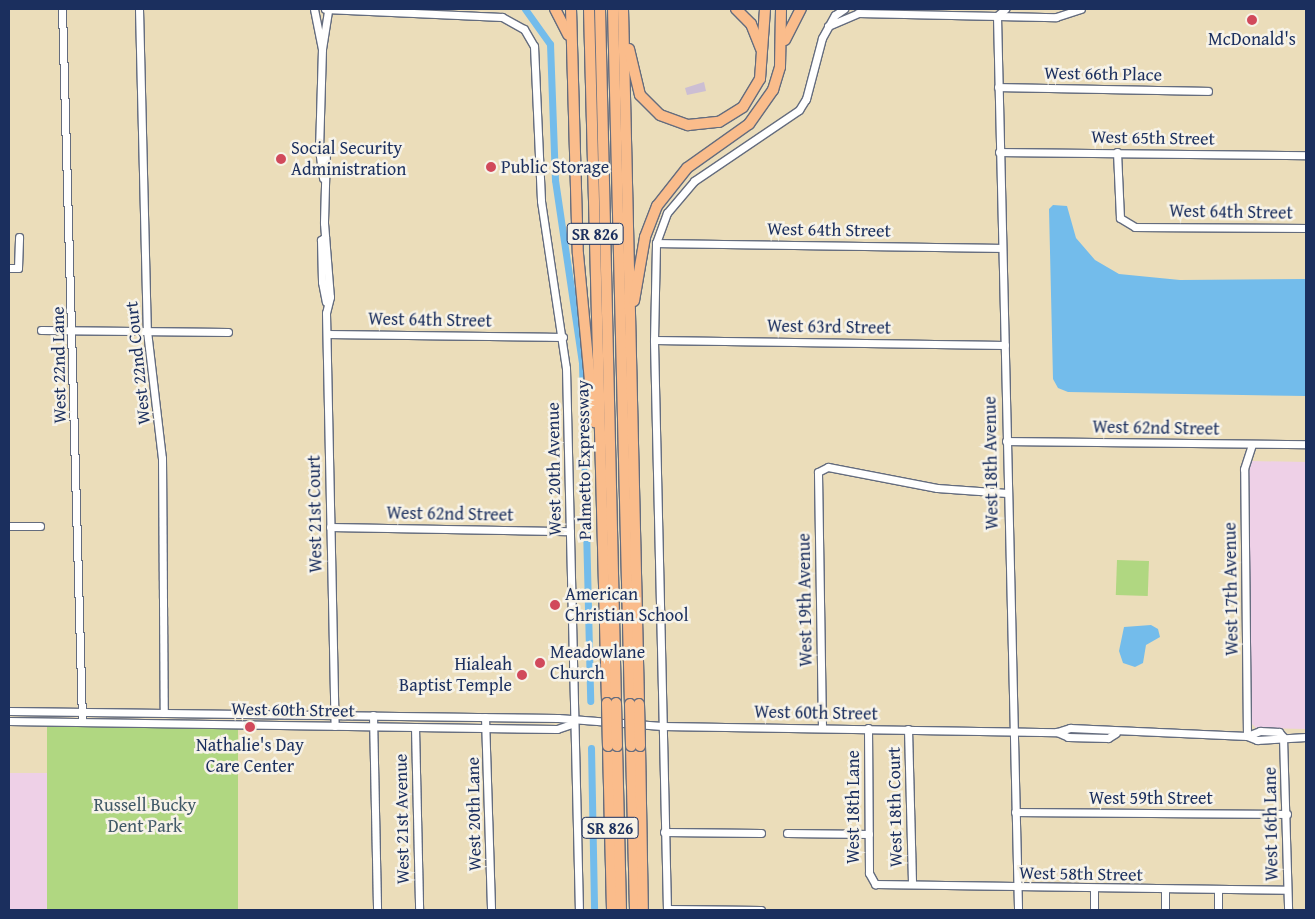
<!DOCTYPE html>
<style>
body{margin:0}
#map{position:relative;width:1315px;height:919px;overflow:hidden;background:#ebddba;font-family:"Gentium Book Plus",serif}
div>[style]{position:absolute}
.built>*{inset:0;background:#eed0e7;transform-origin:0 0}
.industrial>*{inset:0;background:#ccbed3}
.green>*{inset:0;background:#b0d781;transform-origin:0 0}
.water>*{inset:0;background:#73bceb}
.canal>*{height:7px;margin:-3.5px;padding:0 3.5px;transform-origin:3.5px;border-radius:3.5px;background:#73bceb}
.roads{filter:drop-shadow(1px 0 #646c7e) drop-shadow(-1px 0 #646c7e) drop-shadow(0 1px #646c7e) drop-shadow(0 -1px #646c7e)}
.minor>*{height:7px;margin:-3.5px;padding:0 3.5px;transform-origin:3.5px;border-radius:3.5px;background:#fff}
.highway>*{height:10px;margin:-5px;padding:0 5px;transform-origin:5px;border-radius:5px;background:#fabc8b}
.bridges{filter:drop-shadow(1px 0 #646c7e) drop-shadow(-1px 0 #646c7e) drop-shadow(0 1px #646c7e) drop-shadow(0 -1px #646c7e)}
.highway-bridge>*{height:10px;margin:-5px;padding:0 5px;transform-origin:5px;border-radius:5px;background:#fabc8b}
.dots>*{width:14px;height:14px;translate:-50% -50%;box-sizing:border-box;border:2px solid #f7f3e8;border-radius:50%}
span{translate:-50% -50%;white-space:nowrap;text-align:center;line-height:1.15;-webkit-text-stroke:5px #f7f3e8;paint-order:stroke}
.shield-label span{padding:1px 4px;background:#f7f3e8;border:1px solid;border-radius:4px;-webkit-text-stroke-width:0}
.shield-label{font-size:16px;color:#1b2f5e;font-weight:700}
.poi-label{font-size:18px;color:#1b2f5e}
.left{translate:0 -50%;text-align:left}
.right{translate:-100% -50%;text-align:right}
.street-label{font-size:18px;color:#1b2f5e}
.park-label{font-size:18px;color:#405967}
.frame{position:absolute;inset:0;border:10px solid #1b2f5e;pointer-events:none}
</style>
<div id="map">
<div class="built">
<div style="clip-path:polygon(1251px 461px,1306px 462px,1306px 729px,1256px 728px,1251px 723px,1246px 467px)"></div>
<div style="left:9px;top:773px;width:39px;height:137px"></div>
</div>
<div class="industrial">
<div style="clip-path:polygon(704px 82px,706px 91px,687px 95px,685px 88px)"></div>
</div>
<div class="green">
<div style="left:1117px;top:560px;width:32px;height:35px;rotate:2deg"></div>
<div style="left:47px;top:722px;width:191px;height:188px"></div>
</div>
<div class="water">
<div style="clip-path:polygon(1053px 205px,1067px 206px,1076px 238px,1095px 260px,1119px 274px,1180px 280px,1306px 279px,1306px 396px,1068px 392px,1058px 388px,1053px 379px,1049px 209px)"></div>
<div style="clip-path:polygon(1151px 625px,1158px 629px,1160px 637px,1146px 645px,1143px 663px,1135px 667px,1123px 663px,1119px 651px,1124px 627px)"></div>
</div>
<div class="canal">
<div style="left:525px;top:9px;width:43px;rotate:54.5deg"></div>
<div style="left:550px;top:44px;width:136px;rotate:87.9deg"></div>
<div style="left:555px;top:180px;width:185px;rotate:81.6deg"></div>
<div style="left:582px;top:363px;width:338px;rotate:88.6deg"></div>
<div style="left:591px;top:748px;width:162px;rotate:88.9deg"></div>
</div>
<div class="roads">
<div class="minor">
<div style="left:62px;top:9px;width:713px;rotate:88.39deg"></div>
<div style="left:139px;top:9px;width:322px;rotate:88.6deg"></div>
<div style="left:147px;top:331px;width:128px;rotate:83.3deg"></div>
<div style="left:162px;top:458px;width:255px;rotate:89.6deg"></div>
<div style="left:314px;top:9px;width:41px;rotate:78.7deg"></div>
<div style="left:325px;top:9px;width:177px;rotate:2.6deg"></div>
<div style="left:502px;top:17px;width:25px;rotate:29deg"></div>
<div style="left:524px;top:29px;width:20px;rotate:60deg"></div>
<div style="left:534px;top:46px;width:155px;rotate:87.4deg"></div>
<div style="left:541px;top:201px;width:169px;rotate:81.5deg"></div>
<div style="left:566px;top:368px;width:542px;rotate:88.63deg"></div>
<div style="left:997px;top:16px;width:894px;rotate:88.65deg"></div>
<div style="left:997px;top:16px;width:11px;rotate:-41deg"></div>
<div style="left:828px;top:26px;width:33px;rotate:-23deg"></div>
<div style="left:858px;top:13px;width:198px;rotate:1.2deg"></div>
<div style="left:1056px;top:17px;width:26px;rotate:-18deg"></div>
<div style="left:998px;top:87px;width:210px;rotate:1.1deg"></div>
<div style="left:322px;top:147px;width:5px;rotate:37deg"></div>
<div style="left:326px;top:150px;width:73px;rotate:91.6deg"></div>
<div style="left:324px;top:223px;width:74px;rotate:85.4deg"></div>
<div style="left:330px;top:297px;width:16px;rotate:104deg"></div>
<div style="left:326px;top:313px;width:413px;rotate:88.8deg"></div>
<div style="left:999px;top:152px;width:307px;rotate:0.6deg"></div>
<div style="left:1117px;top:152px;width:66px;rotate:87.4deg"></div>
<div style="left:1120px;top:218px;width:17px;rotate:31deg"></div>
<div style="left:1135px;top:227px;width:171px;rotate:0.3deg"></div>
<div style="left:323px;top:178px;width:28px;rotate:-98deg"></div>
<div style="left:319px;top:150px;width:101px;rotate:-88.3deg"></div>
<div style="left:322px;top:49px;width:38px;rotate:-81deg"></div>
<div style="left:325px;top:237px;width:5px;rotate:143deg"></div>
<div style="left:321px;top:240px;width:42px;rotate:88.6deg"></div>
<div style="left:322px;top:282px;width:20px;rotate:79deg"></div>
<div style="left:656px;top:243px;width:346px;rotate:0.8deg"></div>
<div style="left:9px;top:268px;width:9px"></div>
<div style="left:18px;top:268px;width:31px;rotate:-88deg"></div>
<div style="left:41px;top:330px;width:187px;rotate:0.6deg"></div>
<div style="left:327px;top:334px;width:236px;rotate:0.7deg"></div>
<div style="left:654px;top:340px;width:351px;rotate:0.8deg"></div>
<div style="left:1006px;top:441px;width:300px;rotate:0.6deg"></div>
<div style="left:9px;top:526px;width:31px"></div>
<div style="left:330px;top:527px;width:240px;rotate:1deg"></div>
<div style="left:9px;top:711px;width:549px;rotate:0.73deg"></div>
<div style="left:558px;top:718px;width:104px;rotate:4.4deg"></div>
<div style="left:662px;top:726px;width:395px;rotate:0.9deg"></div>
<div style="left:1057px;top:732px;width:14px;rotate:-17deg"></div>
<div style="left:1070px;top:728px;width:177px;rotate:2.6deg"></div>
<div style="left:1247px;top:736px;width:11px;rotate:22deg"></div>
<div style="left:1257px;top:740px;width:49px;rotate:-3.5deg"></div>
<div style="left:373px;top:715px;width:195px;rotate:88.8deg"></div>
<div style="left:485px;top:717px;width:193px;rotate:88.2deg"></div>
<div style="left:9px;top:721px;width:548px;rotate:0.84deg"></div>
<div style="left:557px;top:729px;width:18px;rotate:-19deg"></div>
<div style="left:415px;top:727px;width:183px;rotate:88.7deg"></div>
<div style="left:822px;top:728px;width:256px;rotate:-90.9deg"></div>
<div style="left:818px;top:472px;width:11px;rotate:-27deg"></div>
<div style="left:828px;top:467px;width:111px;rotate:10.9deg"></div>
<div style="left:937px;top:488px;width:70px;rotate:4.1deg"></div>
<div style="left:868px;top:728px;width:145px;rotate:89.6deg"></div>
<div style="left:869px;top:873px;width:13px;rotate:61deg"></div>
<div style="left:875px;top:884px;width:412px;rotate:0.8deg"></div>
<div style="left:908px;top:729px;width:155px;rotate:88.5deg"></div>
<div style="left:1057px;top:732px;width:12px;rotate:24deg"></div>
<div style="left:1068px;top:737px;width:40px;rotate:1.4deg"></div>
<div style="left:1108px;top:738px;width:9px;rotate:-32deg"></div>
<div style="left:1247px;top:736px;width:267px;rotate:-90.6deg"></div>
<div style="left:1244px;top:469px;width:26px;rotate:-72deg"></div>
<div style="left:1247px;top:736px;width:14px;rotate:-21deg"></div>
<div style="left:1260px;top:731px;width:19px;rotate:3deg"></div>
<div style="left:1279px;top:732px;width:6px;rotate:51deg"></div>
<div style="left:1283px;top:737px;width:173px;rotate:88.3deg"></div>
<div style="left:1015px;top:812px;width:272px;rotate:0.4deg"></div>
<div style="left:664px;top:832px;width:97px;rotate:0.6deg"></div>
<div style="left:787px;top:833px;width:82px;rotate:0.7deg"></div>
<div style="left:1094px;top:889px;width:21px;rotate:90deg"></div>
<div style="left:1165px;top:891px;width:19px;rotate:90deg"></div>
<div style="left:1218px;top:891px;width:19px;rotate:90deg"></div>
<div style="left:667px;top:909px;width:94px;rotate:0.6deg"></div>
<div style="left:667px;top:910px;width:570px;rotate:-91.31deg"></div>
<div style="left:654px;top:340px;width:97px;rotate:-88.8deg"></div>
<div style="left:656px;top:243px;width:32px;rotate:-70deg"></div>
<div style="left:667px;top:213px;width:42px;rotate:-49.8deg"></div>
<div style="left:694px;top:181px;width:127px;rotate:-34.1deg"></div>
<div style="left:799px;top:110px;width:13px;rotate:-58deg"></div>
<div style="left:806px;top:99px;width:63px;rotate:-75.3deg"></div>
<div style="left:822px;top:38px;width:26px;rotate:-61deg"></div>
<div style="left:835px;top:15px;width:11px;rotate:-34deg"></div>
</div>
<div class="highway">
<div style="left:555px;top:9px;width:29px;rotate:63deg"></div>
<div style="left:571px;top:9px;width:245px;rotate:88.4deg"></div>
<div style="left:578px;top:254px;width:169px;rotate:84.6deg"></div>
<div style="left:589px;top:9px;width:694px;rotate:88.51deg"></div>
<div style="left:600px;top:9px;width:694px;rotate:88.68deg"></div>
<div style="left:613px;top:9px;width:695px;rotate:88.6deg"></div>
<div style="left:623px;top:9px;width:695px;rotate:88.68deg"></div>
<div style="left:736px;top:9px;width:21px;rotate:45deg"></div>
<div style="left:751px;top:24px;width:27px;rotate:68deg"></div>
<div style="left:785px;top:40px;width:35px;rotate:-63deg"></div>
<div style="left:629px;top:49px;width:47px;rotate:76.6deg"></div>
<div style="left:640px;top:95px;width:28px;rotate:45deg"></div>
<div style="left:660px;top:115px;width:30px;rotate:20deg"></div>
<div style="left:688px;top:125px;width:31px;rotate:-6deg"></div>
<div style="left:719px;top:122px;width:28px;rotate:-32deg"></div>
<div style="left:743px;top:107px;width:33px;rotate:-59deg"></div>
<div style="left:760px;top:79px;width:70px;rotate:-85.9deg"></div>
<div style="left:634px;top:301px;width:65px;rotate:-80.2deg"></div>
<div style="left:645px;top:237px;width:33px;rotate:-69deg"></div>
<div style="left:657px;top:206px;width:48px;rotate:-51.7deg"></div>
<div style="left:687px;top:168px;width:76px;rotate:-35.4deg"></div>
<div style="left:749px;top:124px;width:42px;rotate:-54.8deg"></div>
<div style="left:773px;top:90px;width:24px;rotate:-73deg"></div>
<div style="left:780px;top:67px;width:58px;rotate:-89deg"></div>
<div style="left:608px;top:746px;width:164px;rotate:88.6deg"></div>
<div style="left:617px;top:746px;width:164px;rotate:88.6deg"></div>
<div style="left:631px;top:746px;width:164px;rotate:88.6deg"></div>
<div style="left:640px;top:746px;width:164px;rotate:89deg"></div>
</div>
</div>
<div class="bridges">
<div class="highway-bridge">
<div style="left:607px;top:703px;width:43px;rotate:88.7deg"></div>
<div style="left:616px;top:703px;width:43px;rotate:88.7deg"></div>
<div style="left:630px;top:704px;width:42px;rotate:88.6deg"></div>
<div style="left:639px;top:704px;width:42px;rotate:88.6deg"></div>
</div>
</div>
<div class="dots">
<div style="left:1252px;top:20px;background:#d1495b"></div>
<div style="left:281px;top:159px;background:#d1495b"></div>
<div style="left:491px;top:167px;background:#d1495b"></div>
<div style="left:555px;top:605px;background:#d1495b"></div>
<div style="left:540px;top:663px;background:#d1495b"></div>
<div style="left:522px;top:675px;background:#d1495b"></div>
<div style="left:250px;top:727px;background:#d1495b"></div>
</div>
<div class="shield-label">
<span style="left:595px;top:234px">SR 826</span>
<span style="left:610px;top:828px">SR 826</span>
</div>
<div class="poi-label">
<span style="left:1252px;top:39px">McDonald's</span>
<span class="left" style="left:291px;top:159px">Social Security<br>Administration</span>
<span class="left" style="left:501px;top:167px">Public Storage</span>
<span class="left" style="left:565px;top:605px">American<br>Christian School</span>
<span class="left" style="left:550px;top:663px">Meadowlane<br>Church</span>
<span class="right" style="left:512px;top:675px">Hialeah<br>Baptist Temple</span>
<span style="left:250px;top:756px">Nathalie's Day<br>Care Center</span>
</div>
<div class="street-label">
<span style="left:1103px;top:74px;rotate:1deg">West 66th Place</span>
<span style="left:1153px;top:138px;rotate:1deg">West 65th Street</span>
<span style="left:1231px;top:212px;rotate:1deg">West 64th Street</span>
<span style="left:829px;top:230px;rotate:1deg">West 64th Street</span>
<span style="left:430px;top:320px;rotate:1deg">West 64th Street</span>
<span style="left:829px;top:327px;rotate:1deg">West 63rd Street</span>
<span style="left:138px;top:363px;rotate:-96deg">West 22nd Court</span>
<span style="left:59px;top:365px;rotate:-91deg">West 22nd Lane</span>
<span style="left:1156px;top:428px;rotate:1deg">West 62nd Street</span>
<span style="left:584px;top:460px;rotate:-91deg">Palmetto Expressway</span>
<span style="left:991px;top:463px;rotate:-91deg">West 18th Avenue</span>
<span style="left:554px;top:469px;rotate:-91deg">West 20th Avenue</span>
<span style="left:315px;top:514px;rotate:-91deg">West 21st Court</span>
<span style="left:450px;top:514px;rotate:1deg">West 62nd Street</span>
<span style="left:1231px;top:589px;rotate:-91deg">West 17th Avenue</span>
<span style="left:805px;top:600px;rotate:-91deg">West 19th Avenue</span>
<span style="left:293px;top:710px;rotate:1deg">West 60th Street</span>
<span style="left:816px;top:713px;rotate:1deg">West 60th Street</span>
<span style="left:1151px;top:798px">West 59th Street</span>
<span style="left:853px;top:807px;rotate:-90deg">West 18th Lane</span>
<span style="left:895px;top:807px;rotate:-91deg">West 18th Court</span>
<span style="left:474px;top:814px;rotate:-91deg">West 20th Lane</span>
<span style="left:402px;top:819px;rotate:-91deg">West 21st Avenue</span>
<span style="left:1271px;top:824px;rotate:-91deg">West 16th Lane</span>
<span style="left:1081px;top:874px;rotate:1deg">West 58th Street</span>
</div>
<div class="park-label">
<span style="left:145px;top:816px">Russell Bucky<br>Dent Park</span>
</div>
<div class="frame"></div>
</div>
